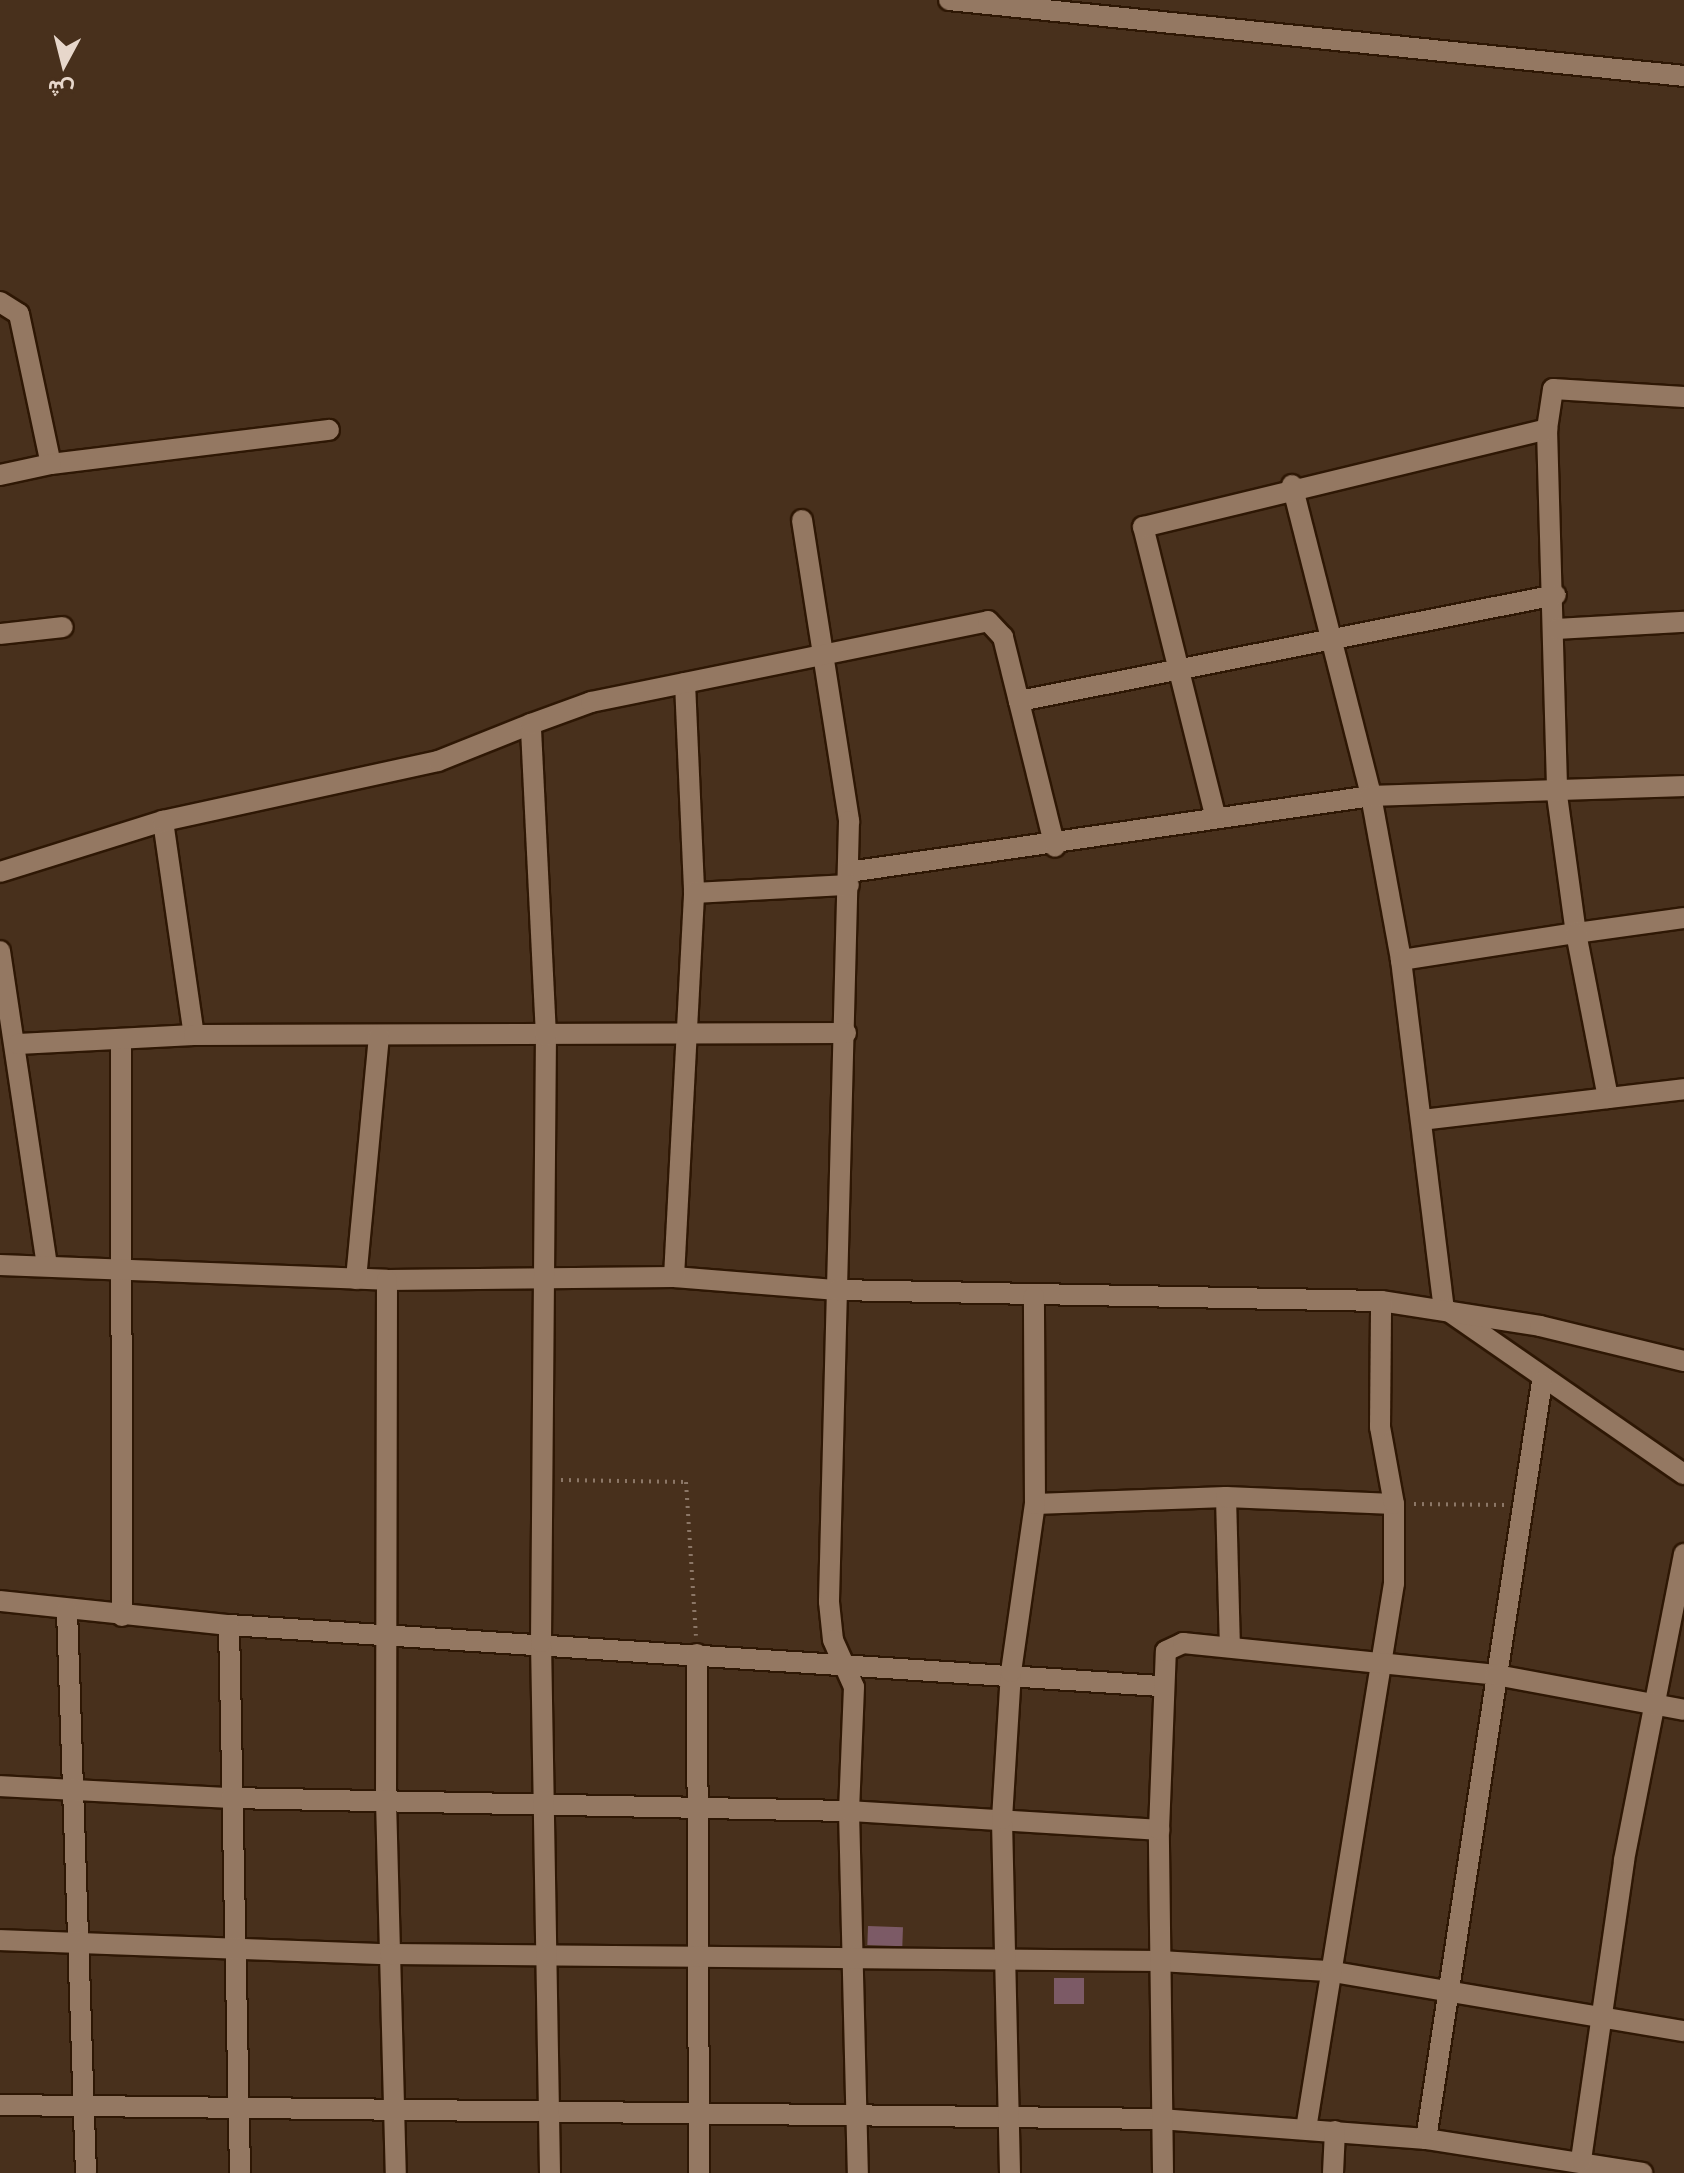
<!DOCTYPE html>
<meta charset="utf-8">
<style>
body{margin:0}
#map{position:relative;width:1684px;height:2173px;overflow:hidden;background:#48301c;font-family:"Sofia Sans Condensed",Vazirmatn,sans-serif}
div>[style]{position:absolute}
.building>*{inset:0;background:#7c5a66;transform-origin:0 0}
.path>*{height:4px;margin-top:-2px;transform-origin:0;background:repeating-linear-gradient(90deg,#8c7767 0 2px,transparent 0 8px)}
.roads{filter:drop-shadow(2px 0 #2e1704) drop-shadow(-2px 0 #2e1704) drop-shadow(0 2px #2e1704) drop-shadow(0 -2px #2e1704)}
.street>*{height:20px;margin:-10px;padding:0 10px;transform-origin:10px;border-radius:10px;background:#947862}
span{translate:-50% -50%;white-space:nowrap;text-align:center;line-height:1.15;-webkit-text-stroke:6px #48301c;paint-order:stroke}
.north{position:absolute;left:24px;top:24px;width:80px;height:80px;-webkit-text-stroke:6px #48301c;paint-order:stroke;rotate:187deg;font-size:22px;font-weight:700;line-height:32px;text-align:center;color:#e7d7cb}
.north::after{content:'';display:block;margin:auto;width:28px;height:36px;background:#e7d7cb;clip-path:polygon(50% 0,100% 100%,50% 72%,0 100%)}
</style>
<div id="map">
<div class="building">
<div style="left:868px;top:1926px;width:35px;height:19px;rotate:2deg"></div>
<div style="left:1054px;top:1978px;width:30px;height:26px"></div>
</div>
<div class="path">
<div style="left:561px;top:1480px;width:125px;rotate:0.9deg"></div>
<div style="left:686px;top:1482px;width:154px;rotate:86.3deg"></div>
<div style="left:1414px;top:1504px;width:92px;rotate:0.6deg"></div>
</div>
<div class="roads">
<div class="street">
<div style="left:949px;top:0;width:739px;rotate:5.9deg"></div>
<div style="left:0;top:302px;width:22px;rotate:32deg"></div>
<div style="left:19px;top:314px;width:153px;rotate:78deg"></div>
<div style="left:51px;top:464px;width:280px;rotate:-7deg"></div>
<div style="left:1684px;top:397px;width:131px;rotate:-176.5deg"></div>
<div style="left:1553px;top:389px;width:40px;rotate:98.5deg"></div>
<div style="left:1547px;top:429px;width:366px;rotate:88.4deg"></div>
<div style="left:1557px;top:795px;width:139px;rotate:82.2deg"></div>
<div style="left:1576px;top:933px;width:109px;rotate:-7.9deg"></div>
<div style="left:0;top:475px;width:52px;rotate:-12.2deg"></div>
<div style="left:1292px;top:485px;width:321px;rotate:75.7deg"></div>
<div style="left:1371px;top:796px;width:167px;rotate:79.6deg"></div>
<div style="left:1401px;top:960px;width:351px;rotate:83deg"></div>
<div style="left:1444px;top:1308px;width:292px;rotate:34.7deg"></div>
<div style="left:802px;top:520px;width:305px;rotate:81.1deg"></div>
<div style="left:849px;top:821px;width:781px;rotate:91.47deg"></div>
<div style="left:829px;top:1602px;width:38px;rotate:84deg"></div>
<div style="left:833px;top:1640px;width:51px;rotate:65.9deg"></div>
<div style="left:854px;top:1687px;width:124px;rotate:92.3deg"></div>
<div style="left:849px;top:1811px;width:362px;rotate:88.6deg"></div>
<div style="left:1557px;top:629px;width:127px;rotate:-3.2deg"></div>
<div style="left:0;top:634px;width:63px;rotate:-6.3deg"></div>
<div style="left:685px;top:683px;width:210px;rotate:87.5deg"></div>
<div style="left:1019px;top:701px;width:547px;rotate:-11.17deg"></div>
<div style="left:1215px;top:815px;width:297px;rotate:-104deg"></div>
<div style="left:1143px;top:527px;width:416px;rotate:-13.6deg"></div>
<div style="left:163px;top:821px;width:216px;rotate:81.8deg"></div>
<div style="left:0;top:872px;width:171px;rotate:-17.4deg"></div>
<div style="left:163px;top:821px;width:281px;rotate:-12.3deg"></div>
<div style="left:438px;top:761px;width:100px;rotate:-21.7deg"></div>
<div style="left:849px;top:872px;width:528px;rotate:-8.28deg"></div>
<div style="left:1371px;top:796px;width:313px;rotate:-1.8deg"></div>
<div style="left:0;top:951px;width:318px;rotate:81.5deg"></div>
<div style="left:1401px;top:960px;width:177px;rotate:-8.8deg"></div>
<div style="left:1576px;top:933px;width:168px;rotate:79deg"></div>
<div style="left:121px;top:1039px;width:577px;rotate:89.9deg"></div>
<div style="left:18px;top:1044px;width:176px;rotate:-2.9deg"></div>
<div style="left:194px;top:1035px;width:652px;rotate:-0.18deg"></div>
<div style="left:1422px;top:1120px;width:264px;rotate:-6.7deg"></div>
<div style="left:0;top:1265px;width:387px;rotate:2.2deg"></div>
<div style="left:387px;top:1280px;width:287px;rotate:-0.6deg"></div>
<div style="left:674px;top:1277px;width:164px;rotate:4.6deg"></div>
<div style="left:837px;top:1290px;width:544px;rotate:1.16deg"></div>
<div style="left:1381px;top:1301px;width:161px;rotate:8.9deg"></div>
<div style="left:1540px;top:1326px;width:148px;rotate:13.7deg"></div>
<div style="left:674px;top:1277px;width:385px;rotate:-87deg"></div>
<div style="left:694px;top:893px;width:155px;rotate:-3deg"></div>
<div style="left:356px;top:1279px;width:244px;rotate:-84.6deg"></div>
<div style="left:387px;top:1280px;width:520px;rotate:90.11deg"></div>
<div style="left:386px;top:1800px;width:373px;rotate:88.5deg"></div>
<div style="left:1226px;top:1497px;width:150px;rotate:88.5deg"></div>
<div style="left:1035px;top:1504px;width:191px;rotate:-2.1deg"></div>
<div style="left:1226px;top:1497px;width:168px;rotate:2.4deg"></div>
<div style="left:0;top:1601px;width:230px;rotate:6deg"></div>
<div style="left:229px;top:1625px;width:933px;rotate:3.75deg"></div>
<div style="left:67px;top:1610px;width:563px;rotate:88.07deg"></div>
<div style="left:229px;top:1625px;width:548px;rotate:88.85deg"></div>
<div style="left:697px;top:1654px;width:519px;rotate:89.78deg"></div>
<div style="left:0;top:1786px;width:231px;rotate:3deg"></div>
<div style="left:231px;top:1798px;width:618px;rotate:1.21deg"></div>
<div style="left:849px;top:1811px;width:311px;rotate:3.5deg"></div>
<div style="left:0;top:1940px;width:390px;rotate:2.1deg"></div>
<div style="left:390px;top:1954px;width:770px;rotate:0.52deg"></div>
<div style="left:1160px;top:1961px;width:168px;rotate:3.4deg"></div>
<div style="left:1328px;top:1971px;width:361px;rotate:9.6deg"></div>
<div style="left:0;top:2105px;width:1160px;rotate:0.69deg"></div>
<div style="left:1160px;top:2119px;width:267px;rotate:4.3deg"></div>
<div style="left:1426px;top:2139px;width:219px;rotate:8.9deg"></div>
<div style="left:1306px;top:2129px;width:553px;rotate:-80.84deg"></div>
<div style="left:1394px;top:1583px;width:79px;rotate:-90deg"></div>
<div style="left:1394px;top:1504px;width:78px;rotate:-100.3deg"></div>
<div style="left:1380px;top:1427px;width:126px;rotate:-89.5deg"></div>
<div style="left:1426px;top:2139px;width:766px;rotate:-81.29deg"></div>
<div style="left:1581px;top:2160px;width:303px;rotate:-81.8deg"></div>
<div style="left:1624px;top:1860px;width:312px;rotate:-78.9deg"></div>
<div style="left:550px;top:2173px;width:531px;rotate:-90.97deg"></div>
<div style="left:541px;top:1642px;width:606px;rotate:-89.53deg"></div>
<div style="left:546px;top:1036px;width:312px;rotate:-92.8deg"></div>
<div style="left:531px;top:724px;width:64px;rotate:-20.1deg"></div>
<div style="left:591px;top:702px;width:405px;rotate:-11.5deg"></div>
<div style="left:988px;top:621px;width:22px;rotate:47deg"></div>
<div style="left:1003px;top:637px;width:216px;rotate:76.1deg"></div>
<div style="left:1010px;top:2173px;width:354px;rotate:-91.3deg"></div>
<div style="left:1002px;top:1819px;width:147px;rotate:-86.5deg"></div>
<div style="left:1011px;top:1672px;width:170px;rotate:-81.9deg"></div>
<div style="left:1035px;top:1504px;width:208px;rotate:-90.3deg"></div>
<div style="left:1163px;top:2173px;width:343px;rotate:-90.7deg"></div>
<div style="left:1159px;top:1830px;width:179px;rotate:-87.8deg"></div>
<div style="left:1166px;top:1651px;width:19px;rotate:-25deg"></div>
<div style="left:1183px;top:1643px;width:315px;rotate:5.8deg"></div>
<div style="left:1496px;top:1675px;width:191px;rotate:10.5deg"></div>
<div style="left:1333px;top:2173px;width:42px;rotate:-87.3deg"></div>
</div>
</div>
<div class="north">ش</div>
</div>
